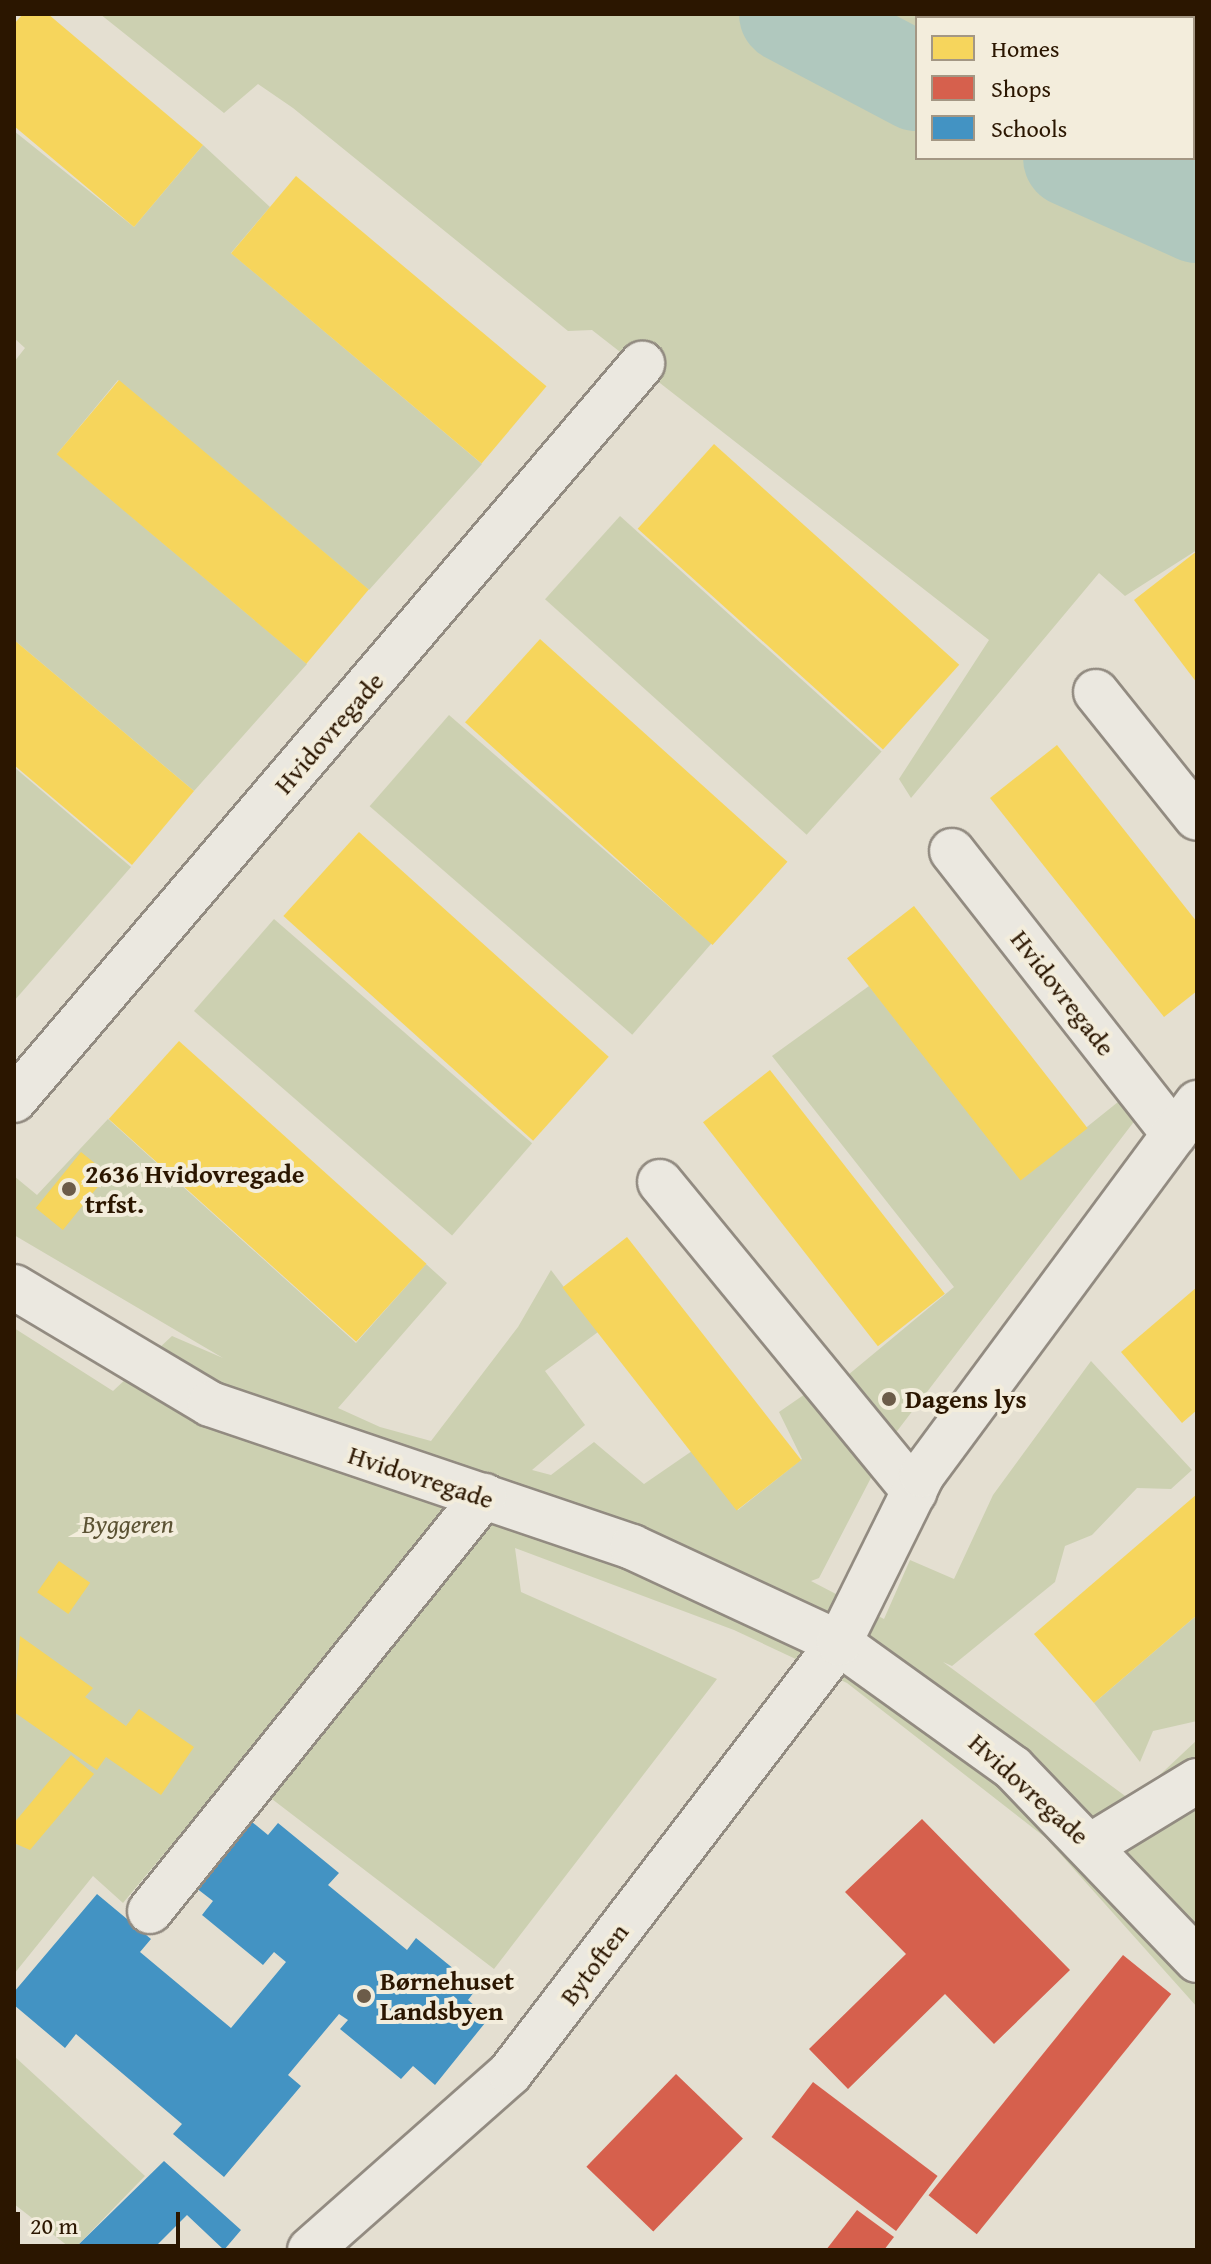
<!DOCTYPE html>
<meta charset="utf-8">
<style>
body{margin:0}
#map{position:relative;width:1211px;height:2264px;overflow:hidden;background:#e4dfd1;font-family:"Gentium Book Plus",serif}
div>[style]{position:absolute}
.green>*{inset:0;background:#ccd0b1;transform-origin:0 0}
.homes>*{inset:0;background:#f6d55c;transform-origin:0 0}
.shops>*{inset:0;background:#d6604d;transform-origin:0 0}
.schools>*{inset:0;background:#4393c3}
.river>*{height:98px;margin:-49px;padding:0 49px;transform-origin:49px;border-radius:49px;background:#b0c8be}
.roads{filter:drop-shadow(2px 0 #928b81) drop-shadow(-2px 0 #928b81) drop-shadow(0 2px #928b81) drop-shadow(0 -2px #928b81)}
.minor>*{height:44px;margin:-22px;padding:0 22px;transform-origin:22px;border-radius:22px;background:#ebe8e0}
.dots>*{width:22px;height:22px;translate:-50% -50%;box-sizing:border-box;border:4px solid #f3eddc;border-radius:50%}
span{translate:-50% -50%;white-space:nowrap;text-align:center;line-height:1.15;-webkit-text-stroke:8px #f3eddc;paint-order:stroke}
.street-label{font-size:26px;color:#2b1600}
.poi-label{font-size:26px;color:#2b1600;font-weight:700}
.left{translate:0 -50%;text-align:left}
.park-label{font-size:26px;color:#5c5334;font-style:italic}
.frame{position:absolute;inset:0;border:16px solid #2b1600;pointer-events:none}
.legend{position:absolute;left:915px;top:16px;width:280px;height:144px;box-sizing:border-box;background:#f3eddc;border:2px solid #a39784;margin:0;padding:10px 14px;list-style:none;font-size:24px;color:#2b1600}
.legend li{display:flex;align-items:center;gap:16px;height:40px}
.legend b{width:40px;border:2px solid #a39784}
.scale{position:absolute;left:16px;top:2212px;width:164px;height:36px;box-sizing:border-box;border:4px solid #2b1600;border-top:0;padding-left:10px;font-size:24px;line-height:28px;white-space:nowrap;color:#2b1600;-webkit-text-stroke:6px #f3eddc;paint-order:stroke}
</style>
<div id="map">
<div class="green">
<div style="clip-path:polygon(evenodd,100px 14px,1197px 14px,1197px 550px,1125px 596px,1099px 573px,911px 798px,899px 779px,989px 640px,592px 330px,568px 331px,293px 108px,258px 84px,224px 113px,100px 14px,917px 18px,1193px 18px,1193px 158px,917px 158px,917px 18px)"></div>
<div style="clip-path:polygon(14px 131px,134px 227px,203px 145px,270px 207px,231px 253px,482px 464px,369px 590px,118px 380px,57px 454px,307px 664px,194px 791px,14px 640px,14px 362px,25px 348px,14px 338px)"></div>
<div style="left:620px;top:516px;width:352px;height:112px;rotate:42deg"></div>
<div style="left:449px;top:715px;width:348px;height:121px;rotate:41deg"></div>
<div style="clip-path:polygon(14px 767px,131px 867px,14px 1001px)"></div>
<div style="left:274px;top:919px;width:342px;height:122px;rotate:41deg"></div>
<div style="clip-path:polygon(869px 986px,1022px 1179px,1123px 1098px,1136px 1119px,891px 1439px,842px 1380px,954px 1287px,772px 1056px)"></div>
<div style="clip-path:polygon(108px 1119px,356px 1343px,426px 1264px,447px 1283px,338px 1408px,380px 1427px,431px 1441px,518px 1327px,551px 1270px,598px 1332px,545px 1371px,585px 1425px,532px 1470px,551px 1475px,594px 1442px,644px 1484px,692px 1451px,738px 1510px,802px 1459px,779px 1412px,808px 1392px,874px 1472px,819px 1578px,811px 1581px,884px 1619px,910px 1560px,954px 1579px,993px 1495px,1091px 1361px,1192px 1470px,1171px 1489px,1137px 1488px,1092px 1535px,1065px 1546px,1055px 1582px,952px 1666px,943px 1662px,1132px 1801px,1197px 1740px,1197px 2007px,1046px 1838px,847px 1683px,734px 1630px,515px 1548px,521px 1592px,717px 1679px,494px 1969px,234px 1770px,123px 1903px,93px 1876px,14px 1974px,14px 1328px,113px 1391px,172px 1336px,223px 1358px,14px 1235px,14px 1176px,37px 1195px)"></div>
<div style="clip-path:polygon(1197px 1615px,1197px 1721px,1153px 1731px,1140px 1762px,1094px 1703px)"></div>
<div style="clip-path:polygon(14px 2056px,145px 2176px,73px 2250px,14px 2204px)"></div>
</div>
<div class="homes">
<div style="clip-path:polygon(23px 14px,48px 14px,203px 145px,134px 227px,14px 126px,14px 24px)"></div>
<div style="left:296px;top:176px;width:327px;height:101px;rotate:40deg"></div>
<div style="left:119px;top:380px;width:326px;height:97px;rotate:40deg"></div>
<div style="left:714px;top:444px;width:330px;height:114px;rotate:42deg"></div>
<div style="clip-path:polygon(1197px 551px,1197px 683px,1134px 600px)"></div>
<div style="left:540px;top:639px;width:333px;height:112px;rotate:42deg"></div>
<div style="clip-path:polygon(14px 640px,194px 791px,132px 865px,14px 765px)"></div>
<div style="clip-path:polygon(1057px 745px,1197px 922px,1197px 991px,1164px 1017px,990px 798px)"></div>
<div style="left:359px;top:832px;width:336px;height:113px;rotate:42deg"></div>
<div style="left:914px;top:906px;width:282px;height:85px;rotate:52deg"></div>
<div style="left:179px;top:1041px;width:333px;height:105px;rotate:42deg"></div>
<div style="left:770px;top:1070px;width:284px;height:85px;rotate:52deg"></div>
<div style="left:81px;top:1152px;width:35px;height:72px;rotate:39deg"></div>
<div style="left:627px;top:1237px;width:283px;height:82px;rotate:52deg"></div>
<div style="clip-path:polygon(1197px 1287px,1197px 1410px,1182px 1423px,1121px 1352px)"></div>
<div style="clip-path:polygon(1197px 1494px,1197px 1615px,1094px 1703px,1034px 1634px)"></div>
<div style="left:59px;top:1561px;width:38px;height:38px;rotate:35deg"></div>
<div style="clip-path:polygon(20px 1636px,93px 1688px,85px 1697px,126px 1726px,139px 1709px,194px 1747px,161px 1795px,106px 1757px,97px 1770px,14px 1712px)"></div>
<div style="clip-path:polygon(71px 1755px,94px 1774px,30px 1850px,14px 1843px,14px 1823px)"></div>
</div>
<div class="shops">
<div style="clip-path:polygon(922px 1819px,1070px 1970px,994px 2044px,945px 1994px,848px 2089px,809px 2049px,906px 1954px,845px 1892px)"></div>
<div style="left:1123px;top:1955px;width:62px;height:309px;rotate:39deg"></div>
<div style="left:676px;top:2074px;width:93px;height:129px;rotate:44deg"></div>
<div style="left:813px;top:2082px;width:156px;height:69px;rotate:37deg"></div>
<div style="clip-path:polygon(857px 2210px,894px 2237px,884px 2250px,826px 2250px)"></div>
</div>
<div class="schools">
<div style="clip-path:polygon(246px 1817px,268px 1835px,278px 1823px,339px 1873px,328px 1885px,407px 1950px,416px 1938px,477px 1988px,468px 2000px,489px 2018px,435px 2085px,413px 2066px,401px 2079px,340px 2029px,348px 2020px,339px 2014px,288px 2075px,301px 2086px,224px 2177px,173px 2134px,182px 2124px,76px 2034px,65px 2048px,14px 2005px,14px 1992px,97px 1894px,151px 1939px,140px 1952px,231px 2028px,286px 1962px,274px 1952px,263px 1965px,202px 1915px,213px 1901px,191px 1884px)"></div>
<div style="clip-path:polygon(164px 2161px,241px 2230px,224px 2250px,187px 2215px,152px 2250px,73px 2250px)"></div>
</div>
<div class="river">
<div style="left:788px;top:14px;width:146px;rotate:27.8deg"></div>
<div style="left:1072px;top:158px;width:137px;rotate:24.1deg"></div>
</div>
<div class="roads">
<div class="minor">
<div style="left:1096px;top:692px;width:161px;rotate:51.3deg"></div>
<div style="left:952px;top:851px;width:360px;rotate:51.9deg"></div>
<div style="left:14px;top:1100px;width:968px;rotate:-49.53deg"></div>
<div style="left:660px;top:1182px;width:401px;rotate:50.6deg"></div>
<div style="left:14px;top:1287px;width:228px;rotate:30.8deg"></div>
<div style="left:210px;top:1404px;width:446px;rotate:18.7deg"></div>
<div style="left:632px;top:1547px;width:228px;rotate:24.9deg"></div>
<div style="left:839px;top:1643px;width:214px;rotate:35.7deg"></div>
<div style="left:1013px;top:1768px;width:266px;rotate:46.2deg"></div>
<div style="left:1092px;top:1845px;width:123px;rotate:-31.4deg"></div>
<div style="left:150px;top:1911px;width:533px;rotate:-51.17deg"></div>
<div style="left:310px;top:2250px;width:267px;rotate:-41.5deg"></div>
<div style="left:510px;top:2073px;width:541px;rotate:-52.58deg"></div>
<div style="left:839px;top:1643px;width:187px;rotate:-63.7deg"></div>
<div style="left:922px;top:1475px;width:463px;rotate:-53.5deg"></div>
</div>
</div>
<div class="dots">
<div style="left:69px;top:1189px;background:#6c5c49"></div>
<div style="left:889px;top:1399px;background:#6c5c49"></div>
<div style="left:364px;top:1996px;background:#6c5c49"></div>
</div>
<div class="street-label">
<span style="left:329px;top:733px;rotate:-49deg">Hvidovregade</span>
<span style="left:1063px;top:993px;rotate:52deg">Hvidovregade</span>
<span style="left:421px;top:1477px;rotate:18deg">Hvidovregade</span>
<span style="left:1029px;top:1789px;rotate:42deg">Hvidovregade</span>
<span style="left:594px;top:1964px;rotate:-53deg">Bytoften</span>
</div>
<div class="poi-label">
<span class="left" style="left:85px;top:1189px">2636 Hvidovregade<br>trfst.</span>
<span class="left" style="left:905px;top:1399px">Dagens lys</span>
<span class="left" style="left:380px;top:1996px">Børnehuset<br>Landsbyen</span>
</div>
<div class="park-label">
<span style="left:128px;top:1524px">Byggeren</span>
</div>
<div class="frame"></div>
<ul class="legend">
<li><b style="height:22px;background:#f6d55c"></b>Homes</li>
<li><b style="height:22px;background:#d6604d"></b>Shops</li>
<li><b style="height:22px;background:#4393c3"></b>Schools</li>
</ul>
<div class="scale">20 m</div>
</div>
